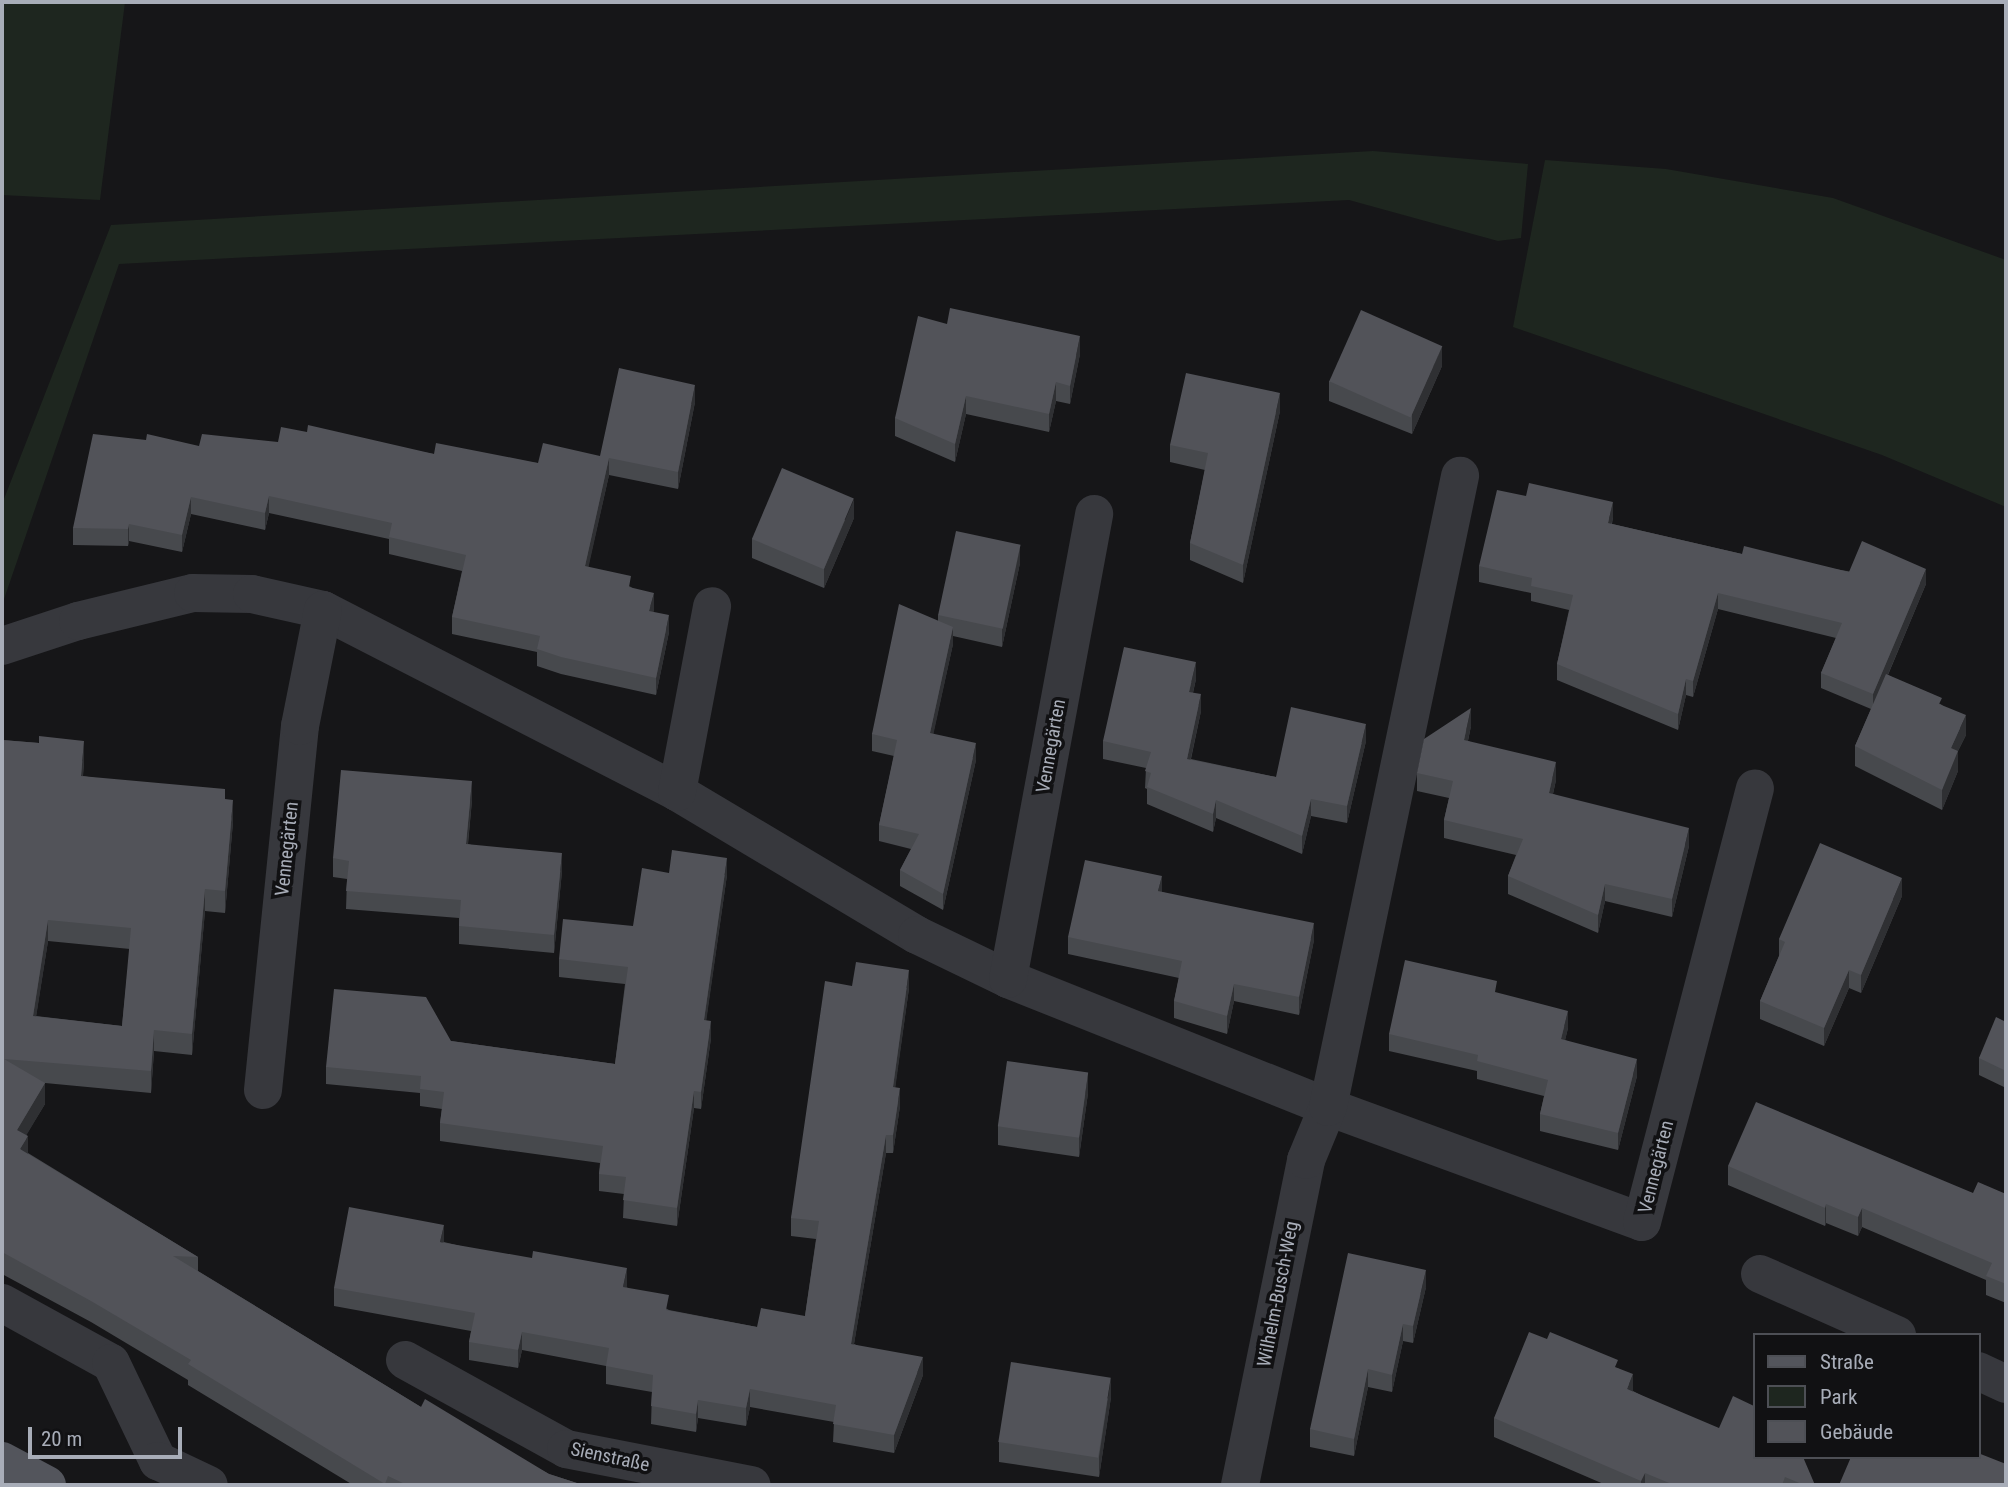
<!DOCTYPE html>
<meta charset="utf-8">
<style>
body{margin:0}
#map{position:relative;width:2008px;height:1487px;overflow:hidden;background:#161618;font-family:"Roboto Condensed",sans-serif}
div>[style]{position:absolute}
.green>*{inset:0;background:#1e261f}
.minor>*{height:38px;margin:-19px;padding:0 19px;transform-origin:19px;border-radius:19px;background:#37383d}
.major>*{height:38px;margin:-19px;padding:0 19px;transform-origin:19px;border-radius:19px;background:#53555c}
.wall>*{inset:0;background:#47494d}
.shaded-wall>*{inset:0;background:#2f3033}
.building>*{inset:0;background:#525359;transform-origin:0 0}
span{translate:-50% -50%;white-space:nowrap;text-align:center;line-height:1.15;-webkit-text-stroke:7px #111113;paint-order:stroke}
.street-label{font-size:19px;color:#a8adb8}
.frame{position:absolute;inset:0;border:4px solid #a8adb8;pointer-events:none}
.legend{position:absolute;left:1753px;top:1333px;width:228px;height:126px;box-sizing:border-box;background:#111113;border:2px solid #4d4f55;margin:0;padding:9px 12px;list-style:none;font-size:21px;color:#a8adb8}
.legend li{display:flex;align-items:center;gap:14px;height:35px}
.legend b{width:35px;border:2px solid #4d4f55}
.scale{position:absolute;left:28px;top:1427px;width:154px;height:32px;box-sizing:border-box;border:4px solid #a8adb8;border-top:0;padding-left:9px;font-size:21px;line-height:24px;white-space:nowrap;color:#a8adb8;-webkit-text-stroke:5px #111113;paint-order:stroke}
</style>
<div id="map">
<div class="green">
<div style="clip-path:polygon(2px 2px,125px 2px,100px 200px,2px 195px)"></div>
<div style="clip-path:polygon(1373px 151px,1528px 164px,1521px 238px,1498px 241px,1349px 200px,119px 264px,2px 605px,2px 504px,111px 225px)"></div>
<div style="clip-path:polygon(1545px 160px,1666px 169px,1833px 198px,2006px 260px,2006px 507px,1882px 455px,1513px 327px)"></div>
</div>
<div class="minor">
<div style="left:2px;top:646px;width:80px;rotate:-18.2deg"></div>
<div style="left:78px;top:621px;width:118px;rotate:-13.7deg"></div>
<div style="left:193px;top:593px;width:59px;rotate:1deg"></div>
<div style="left:252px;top:594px;width:73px;rotate:12.7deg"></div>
<div style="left:323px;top:610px;width:398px;rotate:27.2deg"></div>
<div style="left:677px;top:792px;width:279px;rotate:30.8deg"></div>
<div style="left:917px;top:935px;width:101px;rotate:25.8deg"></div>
<div style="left:1008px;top:979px;width:345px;rotate:21.8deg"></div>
<div style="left:1328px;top:1107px;width:334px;rotate:20.1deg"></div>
<div style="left:1642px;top:1222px;width:448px;rotate:-75.4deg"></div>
<div style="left:677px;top:792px;width:189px;rotate:-79.3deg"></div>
<div style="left:1008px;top:979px;width:473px;rotate:-79.5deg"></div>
<div style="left:263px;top:1090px;width:366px;rotate:-84.2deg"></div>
<div style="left:300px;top:726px;width:118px;rotate:-78.8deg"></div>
<div style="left:1760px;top:1274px;width:150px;rotate:24deg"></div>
<div style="left:2px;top:1303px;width:124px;rotate:28.8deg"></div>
<div style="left:111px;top:1363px;width:109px;rotate:64.4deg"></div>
<div style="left:158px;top:1461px;width:56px;rotate:25.2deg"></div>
<div style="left:405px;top:1360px;width:184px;rotate:28.9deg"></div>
<div style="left:566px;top:1449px;width:189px;rotate:11deg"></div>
<div style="left:1978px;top:1371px;width:31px;rotate:25deg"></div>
<div style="left:1240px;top:1485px;width:332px;rotate:-78.5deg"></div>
<div style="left:1306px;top:1160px;width:57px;rotate:-67.5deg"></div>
<div style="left:1328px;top:1107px;width:645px;rotate:-78.18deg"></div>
</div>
<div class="major">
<div style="left:2px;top:1461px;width:51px;rotate:28.1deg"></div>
</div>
<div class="wall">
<div style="clip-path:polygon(1080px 354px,1070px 404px,1056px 401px,1049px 432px,966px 414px,955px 462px,895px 436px,895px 418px)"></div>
<div style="clip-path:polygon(1442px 366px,1412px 434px,1329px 401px,1329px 381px)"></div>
<div style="clip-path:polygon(695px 402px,678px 489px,609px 475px,588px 567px,631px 587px,654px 610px,653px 612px,669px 632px,656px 695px,561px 674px,537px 666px,537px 652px,452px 634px,452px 617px,462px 571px,389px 554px,389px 539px,269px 513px,265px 530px,191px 514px,182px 552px,129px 541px,128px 546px,73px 545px,73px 528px,199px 446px,278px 442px,307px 432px,434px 454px,538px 463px,600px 456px)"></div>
<div style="clip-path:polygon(1280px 411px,1243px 583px,1190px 560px,1190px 543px,1205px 470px,1170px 462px,1170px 445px)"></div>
<div style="clip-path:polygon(1613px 517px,1612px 524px,1742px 554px,1926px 584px,1888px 675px,1942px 705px,1966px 735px,1958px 751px,1958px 771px,1942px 810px,1855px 766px,1855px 746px,1871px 709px,1821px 688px,1821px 673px,1836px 638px,1718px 609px,1693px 697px,1686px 695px,1678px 730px,1557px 680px,1557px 664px,1569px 610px,1531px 601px,1531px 593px,1479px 582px,1479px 566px)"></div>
<div style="clip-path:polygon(854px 518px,824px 588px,752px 558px,752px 539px)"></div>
<div style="clip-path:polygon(1020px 563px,1002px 647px,953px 636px,953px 644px,933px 734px,976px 760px,943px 910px,900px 886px,900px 870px,911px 849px,879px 841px,879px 825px,894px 756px,872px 751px,872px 734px,938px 621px,938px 615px)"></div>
<div style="clip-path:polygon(1196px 679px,1193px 693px,1201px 711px,1191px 759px,1276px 777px,1366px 741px,1347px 823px,1311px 816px,1302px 854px,1216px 818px,1213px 832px,1147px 804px,1147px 789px,1145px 788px,1146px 768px,1103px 759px,1103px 741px)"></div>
<div style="clip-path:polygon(1471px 726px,1468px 741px,1556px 780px,1553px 794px,1689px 846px,1672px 917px,1605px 901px,1598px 933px,1508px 894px,1508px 876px,1516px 855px,1444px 838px,1444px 820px,1449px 798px,1417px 791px,1417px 773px)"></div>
<div style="clip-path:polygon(evenodd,2px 740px,39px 743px,84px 762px,83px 776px,225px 800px,233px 822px,225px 913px,205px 911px,192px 1055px,154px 1051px,151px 1093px,45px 1083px,45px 1104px,26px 1135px,28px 1153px,198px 1257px,198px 1271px,421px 1407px,549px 1474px,583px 1485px,353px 1485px,188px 1385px,188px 1380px,91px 1322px,2px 1274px,2px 740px,48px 941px,130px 949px,122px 1026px,36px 1016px,48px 941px)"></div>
<div style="clip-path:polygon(472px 800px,468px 844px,562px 871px,554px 953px,459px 944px,459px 918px,346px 909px,347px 879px,333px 877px,333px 858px)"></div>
<div style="clip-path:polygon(669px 873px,727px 875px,706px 1020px,711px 1038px,701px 1109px,694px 1108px,677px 1226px,623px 1218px,624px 1194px,599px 1191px,599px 1174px,600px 1163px,440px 1141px,440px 1123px,442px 1109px,420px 1106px,420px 1093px,326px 1084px,326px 1067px,451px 1041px,615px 1064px,625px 984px,559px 977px,559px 959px,633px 926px)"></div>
<div style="clip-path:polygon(1162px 892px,1314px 940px,1299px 1015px,1234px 1001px,1227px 1034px,1174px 1018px,1174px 1001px,1179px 978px,1068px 954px,1068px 937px)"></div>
<div style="clip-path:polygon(1902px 896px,1861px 993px,1849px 988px,1824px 1046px,1760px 1019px,1760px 1001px,1779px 956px,1779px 939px)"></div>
<div style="clip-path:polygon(852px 986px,909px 988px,895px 1087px,900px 1106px,893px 1153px,886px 1153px,854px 1344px,923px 1375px,894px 1453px,833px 1442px,834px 1422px,750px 1407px,746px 1426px,698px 1418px,696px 1432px,651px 1424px,652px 1392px,606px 1384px,606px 1366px,522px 1350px,518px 1368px,469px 1360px,469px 1342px,471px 1331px,334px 1306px,334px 1288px,444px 1242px,626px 1287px,669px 1310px,757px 1327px,805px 1316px,816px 1239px,791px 1236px,791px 1218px)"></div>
<div style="clip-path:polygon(1497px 993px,1568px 1028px,1565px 1040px,1637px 1076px,1618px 1150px,1540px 1131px,1540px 1114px,1544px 1096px,1477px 1079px,1477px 1071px,1389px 1051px,1389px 1034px)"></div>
<div style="clip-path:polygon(2006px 1022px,2006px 1088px,1979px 1075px,1979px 1058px)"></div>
<div style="clip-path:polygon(1088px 1093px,1079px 1157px,998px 1145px,998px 1126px)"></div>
<div style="clip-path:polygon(1728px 1166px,1973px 1193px,2006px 1194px,2006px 1303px,1986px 1295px,1986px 1280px,1862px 1227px,1858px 1236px,1826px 1223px,1825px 1226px,1728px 1185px)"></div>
<div style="clip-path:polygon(1426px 1287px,1413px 1343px,1403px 1341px,1392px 1392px,1368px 1387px,1354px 1456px,1310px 1447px,1310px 1429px)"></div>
<div style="clip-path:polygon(1618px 1368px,1633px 1391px,1815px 1485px,1606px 1485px,1494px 1437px,1494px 1418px)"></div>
<div style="clip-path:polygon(1111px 1397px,1099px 1477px,999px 1462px,999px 1442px)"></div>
</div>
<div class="shaded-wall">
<div style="clip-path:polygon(1080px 336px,1080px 354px,1070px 404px,1070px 386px)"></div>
<div style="clip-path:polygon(1442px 346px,1442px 366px,1412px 434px,1412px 414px)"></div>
<div style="clip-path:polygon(1056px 382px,1056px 401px,1049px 432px,1049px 414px)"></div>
<div style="clip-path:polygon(695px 385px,695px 402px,678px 489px,678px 472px)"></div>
<div style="clip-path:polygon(1280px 393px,1280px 411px,1243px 583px,1243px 565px)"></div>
<div style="clip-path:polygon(966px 396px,966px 414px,955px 462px,955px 444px)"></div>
<div style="clip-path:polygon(609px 458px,609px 475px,585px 583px,585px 566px)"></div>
<div style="clip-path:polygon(269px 496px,269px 513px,265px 530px,265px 513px)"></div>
<div style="clip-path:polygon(191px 497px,191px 514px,182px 552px,182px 535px)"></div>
<div style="clip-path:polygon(854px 499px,854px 518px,824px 588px,824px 569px)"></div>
<div style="clip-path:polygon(1613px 502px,1613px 517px,1608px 539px,1608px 523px)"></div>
<div style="clip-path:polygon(129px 524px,129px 541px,128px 546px,128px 529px)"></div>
<div style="clip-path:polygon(1020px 545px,1020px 563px,1002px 647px,1002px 629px)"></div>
<div style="clip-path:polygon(1926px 569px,1926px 584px,1873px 710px,1873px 694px)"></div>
<div style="clip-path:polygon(654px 593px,654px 610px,649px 628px,649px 611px)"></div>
<div style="clip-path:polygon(1718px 593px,1718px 609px,1693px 697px,1693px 681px)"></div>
<div style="clip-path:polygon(669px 615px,669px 632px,656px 695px,656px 678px)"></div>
<div style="clip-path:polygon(953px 627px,953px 644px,930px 750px,930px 733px)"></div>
<div style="clip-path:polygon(1196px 662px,1196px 679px,1189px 709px,1189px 692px)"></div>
<div style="clip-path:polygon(1686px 679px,1686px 695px,1678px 730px,1678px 714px)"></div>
<div style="clip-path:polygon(1201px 694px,1201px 711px,1187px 776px,1187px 759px)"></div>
<div style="clip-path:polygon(1471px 708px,1471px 726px,1464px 758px,1464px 740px)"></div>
<div style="clip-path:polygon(1966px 715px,1966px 735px,1958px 751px,1958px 771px,1942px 810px,1942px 790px,1951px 748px)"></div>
<div style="clip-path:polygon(1366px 724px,1366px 741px,1347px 823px,1347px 806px)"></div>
<div style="clip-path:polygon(84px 741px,84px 762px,81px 797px,81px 776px)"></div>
<div style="clip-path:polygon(976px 743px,976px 760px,943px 910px,943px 894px)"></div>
<div style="clip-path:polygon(1556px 762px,1556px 780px,1549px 811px,1549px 793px)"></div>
<div style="clip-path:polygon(472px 781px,472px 800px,466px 862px,466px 844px)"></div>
<div style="clip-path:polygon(1311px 799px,1311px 816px,1302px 854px,1302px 836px)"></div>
<div style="clip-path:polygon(233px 800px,233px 822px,225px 913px,225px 891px)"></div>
<div style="clip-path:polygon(1216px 800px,1216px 818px,1213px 832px,1213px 814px)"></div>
<div style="clip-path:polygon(1689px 828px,1689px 846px,1672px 917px,1672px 899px)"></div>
<div style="clip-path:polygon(562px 853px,562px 871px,554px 953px,554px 935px)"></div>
<div style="clip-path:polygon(727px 858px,727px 875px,704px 1037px,704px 1020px)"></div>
<div style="clip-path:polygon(1162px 876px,1162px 894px,1158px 891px)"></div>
<div style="clip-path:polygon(1902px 878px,1902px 896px,1861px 993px,1861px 975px)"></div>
<div style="clip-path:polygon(1605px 884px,1605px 901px,1598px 933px,1598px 915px)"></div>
<div style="clip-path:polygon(205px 889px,205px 911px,192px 1055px,192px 1034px)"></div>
<div style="clip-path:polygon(48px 920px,48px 941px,33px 1037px,33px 1016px)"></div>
<div style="clip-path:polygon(1314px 923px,1314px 940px,1299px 1015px,1299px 997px)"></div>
<div style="clip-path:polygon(909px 970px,909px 988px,893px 1105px,893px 1087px)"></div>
<div style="clip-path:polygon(1849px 970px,1849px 988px,1824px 1046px,1824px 1028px)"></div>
<div style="clip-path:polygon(1234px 984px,1234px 1001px,1227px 1034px,1227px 1016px)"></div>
<div style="clip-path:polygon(1568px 1011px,1568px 1028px,1561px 1057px,1561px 1039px)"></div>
<div style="clip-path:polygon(711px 1021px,711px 1038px,701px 1109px,701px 1092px)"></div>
<div style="clip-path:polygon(154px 1030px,154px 1051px,151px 1093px,151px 1071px)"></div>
<div style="clip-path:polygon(1637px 1059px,1637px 1076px,1618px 1150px,1618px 1133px)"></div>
<div style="clip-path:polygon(1088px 1073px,1088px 1093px,1079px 1157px,1079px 1137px)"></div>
<div style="clip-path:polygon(45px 1083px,45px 1104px,17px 1151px,17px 1130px)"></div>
<div style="clip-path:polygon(900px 1088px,900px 1106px,893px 1153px,893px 1135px)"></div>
<div style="clip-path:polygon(694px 1091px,694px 1108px,677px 1226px,677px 1208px)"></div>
<div style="clip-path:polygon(886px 1135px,886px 1153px,851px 1362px,851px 1344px)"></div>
<div style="clip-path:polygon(28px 1136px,28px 1157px,20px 1149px)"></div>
<div style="clip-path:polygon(1826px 1204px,1826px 1223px,1825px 1226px,1825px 1208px)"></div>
<div style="clip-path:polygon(1862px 1208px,1862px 1227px,1858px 1236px,1858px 1217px)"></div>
<div style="clip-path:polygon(444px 1225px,444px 1242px,440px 1242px)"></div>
<div style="clip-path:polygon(627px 1268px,627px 1286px,623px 1305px,623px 1287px)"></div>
<div style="clip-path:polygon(1426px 1270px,1426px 1287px,1413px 1343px,1413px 1326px)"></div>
<div style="clip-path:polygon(1403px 1324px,1403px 1341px,1392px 1392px,1392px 1375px)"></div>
<div style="clip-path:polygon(522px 1332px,522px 1350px,518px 1368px,518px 1350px)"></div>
<div style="clip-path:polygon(923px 1357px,923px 1375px,894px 1453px,894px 1435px)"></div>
<div style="clip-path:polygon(1368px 1369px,1368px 1387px,1354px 1456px,1354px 1439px)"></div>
<div style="clip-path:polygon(1633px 1374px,1633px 1393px,1627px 1389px)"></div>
<div style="clip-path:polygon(1111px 1377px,1111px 1397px,1099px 1477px,1099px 1457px)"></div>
<div style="clip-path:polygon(750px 1389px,750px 1407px,746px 1426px,746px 1408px)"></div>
<div style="clip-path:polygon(698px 1400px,698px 1418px,696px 1432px,696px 1414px)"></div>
<div style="clip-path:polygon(1645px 1473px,1645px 1485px,1641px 1485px,1641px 1481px)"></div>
</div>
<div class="building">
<div style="clip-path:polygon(950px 308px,1080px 336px,1070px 386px,1056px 382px,1049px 414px,966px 396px,955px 444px,895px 418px,918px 316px,947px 324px)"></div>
<div style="left:1361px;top:310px;width:89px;height:78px;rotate:24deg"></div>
<div style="clip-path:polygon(619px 368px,695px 385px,678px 472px,609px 458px,585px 566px,631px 576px,629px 587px,654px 593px,649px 611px,669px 615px,656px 678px,561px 657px,537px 649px,540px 636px,452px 617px,466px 555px,389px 537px,392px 523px,269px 496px,265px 513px,191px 497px,182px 535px,129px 524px,128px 529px,73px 528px,93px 434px,146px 440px,147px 434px,199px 446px,202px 434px,278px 442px,281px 427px,307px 432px,308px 425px,434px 454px,436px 443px,538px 463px,543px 443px,600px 456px)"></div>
<div style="clip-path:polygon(1186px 373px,1280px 393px,1243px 565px,1190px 543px,1208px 453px,1170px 445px)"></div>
<div style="left:782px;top:468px;width:78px;height:77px;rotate:23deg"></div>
<div style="clip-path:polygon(1529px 483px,1613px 502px,1608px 523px,1742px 554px,1744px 546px,1849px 572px,1862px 541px,1926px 569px,1873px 694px,1821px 673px,1842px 623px,1718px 593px,1693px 681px,1686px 679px,1678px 714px,1557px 664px,1573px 595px,1531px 586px,1532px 578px,1479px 566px,1497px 490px,1526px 496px)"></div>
<div style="left:956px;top:531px;width:66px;height:86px;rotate:12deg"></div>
<div style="clip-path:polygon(899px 604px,953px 627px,930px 733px,976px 743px,943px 894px,900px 870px,919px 834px,879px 825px,897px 740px,872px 734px)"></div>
<div style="clip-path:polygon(1124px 647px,1196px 662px,1189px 692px,1201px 694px,1187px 759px,1276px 777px,1291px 707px,1366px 724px,1347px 806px,1311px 799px,1302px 836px,1216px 800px,1213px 814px,1147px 787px,1151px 773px,1145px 771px,1151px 752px,1103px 741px)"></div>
<div style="clip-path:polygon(1886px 674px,1942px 698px,1939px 704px,1966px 715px,1951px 748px,1958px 751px,1942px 790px,1855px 746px)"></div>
<div style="clip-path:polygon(1471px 708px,1464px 740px,1556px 762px,1549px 793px,1689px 828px,1672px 899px,1605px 884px,1598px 915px,1508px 876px,1523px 839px,1444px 820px,1453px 781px,1417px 773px,1424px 739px)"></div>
<div style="clip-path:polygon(evenodd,39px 736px,84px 741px,81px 776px,225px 789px,225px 799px,233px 800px,225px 891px,205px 889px,192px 1034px,154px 1030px,151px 1071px,4px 1059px,45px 1083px,17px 1130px,28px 1136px,20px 1149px,198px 1257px,173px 1256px,421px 1407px,425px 1399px,549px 1474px,583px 1485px,407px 1485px,388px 1476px,385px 1484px,188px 1364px,191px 1360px,91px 1301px,2px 1252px,2px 740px,39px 743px,39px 736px,48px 920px,131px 928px,122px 1026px,33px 1016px,48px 920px)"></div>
<div style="clip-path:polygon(341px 770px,472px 781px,466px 844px,562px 853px,554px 935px,459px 926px,461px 900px,346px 891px,349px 861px,333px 858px)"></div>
<div style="clip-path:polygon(1820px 843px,1902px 878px,1861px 975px,1849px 970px,1824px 1028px,1760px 1001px,1785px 942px,1779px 939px)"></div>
<div style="clip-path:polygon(672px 850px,727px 858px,704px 1020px,711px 1021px,701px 1092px,694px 1091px,677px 1208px,623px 1200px,626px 1177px,599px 1174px,603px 1146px,440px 1123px,444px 1092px,420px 1089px,421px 1076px,326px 1067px,334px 989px,426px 997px,451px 1041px,615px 1064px,628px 967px,559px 959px,563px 919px,633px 926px,642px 868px,669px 873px)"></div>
<div style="clip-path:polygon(1085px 860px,1162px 876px,1158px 891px,1314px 923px,1299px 997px,1234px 984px,1227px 1016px,1174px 1001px,1182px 961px,1068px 937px)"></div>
<div style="clip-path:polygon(1405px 960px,1497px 981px,1495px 992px,1568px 1011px,1561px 1039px,1637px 1059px,1618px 1133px,1540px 1114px,1548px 1080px,1477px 1061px,1478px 1055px,1389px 1034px)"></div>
<div style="clip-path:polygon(856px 962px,909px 970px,893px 1087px,900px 1088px,893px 1135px,886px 1135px,851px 1344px,923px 1357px,894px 1435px,833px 1424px,836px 1405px,750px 1389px,746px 1408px,698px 1400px,696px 1414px,651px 1406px,653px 1375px,606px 1366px,609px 1348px,522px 1332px,518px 1350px,469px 1342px,475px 1313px,334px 1288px,349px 1207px,444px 1225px,440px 1242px,532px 1258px,533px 1251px,627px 1268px,623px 1287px,669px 1295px,666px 1310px,757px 1327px,761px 1308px,805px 1316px,819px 1221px,791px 1218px,825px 981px,852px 986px)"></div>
<div style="clip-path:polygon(1996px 1017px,2006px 1022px,2006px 1071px,1979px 1058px)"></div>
<div style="left:1007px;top:1061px;width:82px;height:66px;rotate:8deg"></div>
<div style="clip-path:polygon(1756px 1102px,1973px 1193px,1978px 1182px,2006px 1194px,2006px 1284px,1986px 1276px,1992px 1263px,1862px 1208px,1858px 1217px,1826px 1204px,1825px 1208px,1728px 1166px)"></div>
<div style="clip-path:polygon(1348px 1253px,1426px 1270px,1413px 1326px,1403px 1324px,1392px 1375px,1368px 1369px,1354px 1439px,1310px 1429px)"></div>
<div style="clip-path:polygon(1529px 1332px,1547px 1339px,1550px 1332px,1618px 1360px,1615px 1367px,1633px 1374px,1627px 1389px,1719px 1428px,1733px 1396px,1754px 1406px,1754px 1457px,1803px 1457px,1815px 1485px,1804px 1485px,1785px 1477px,1782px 1485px,1674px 1485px,1645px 1473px,1641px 1481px,1494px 1418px)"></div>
<div style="left:1011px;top:1362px;width:101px;height:81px;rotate:9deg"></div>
<div style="clip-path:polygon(1978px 1453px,2006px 1464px,2006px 1485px,1839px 1485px,1851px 1457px,1916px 1457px,1920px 1459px,1920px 1457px,1978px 1457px)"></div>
</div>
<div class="street-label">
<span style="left:1051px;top:746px;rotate:-80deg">Vennegärten</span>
<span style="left:287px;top:849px;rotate:-84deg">Vennegärten</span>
<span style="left:1656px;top:1167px;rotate:-76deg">Vennegärten</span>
<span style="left:1278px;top:1294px;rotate:-79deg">Wilhelm-Busch-Weg</span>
<span style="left:610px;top:1457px;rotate:12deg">Sienstraße</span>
</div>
<div class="frame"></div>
<ul class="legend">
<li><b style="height:9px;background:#53555c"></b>Straße</li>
<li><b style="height:19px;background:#1e261f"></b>Park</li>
<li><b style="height:19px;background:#525359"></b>Gebäude</li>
</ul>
<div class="scale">20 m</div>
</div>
